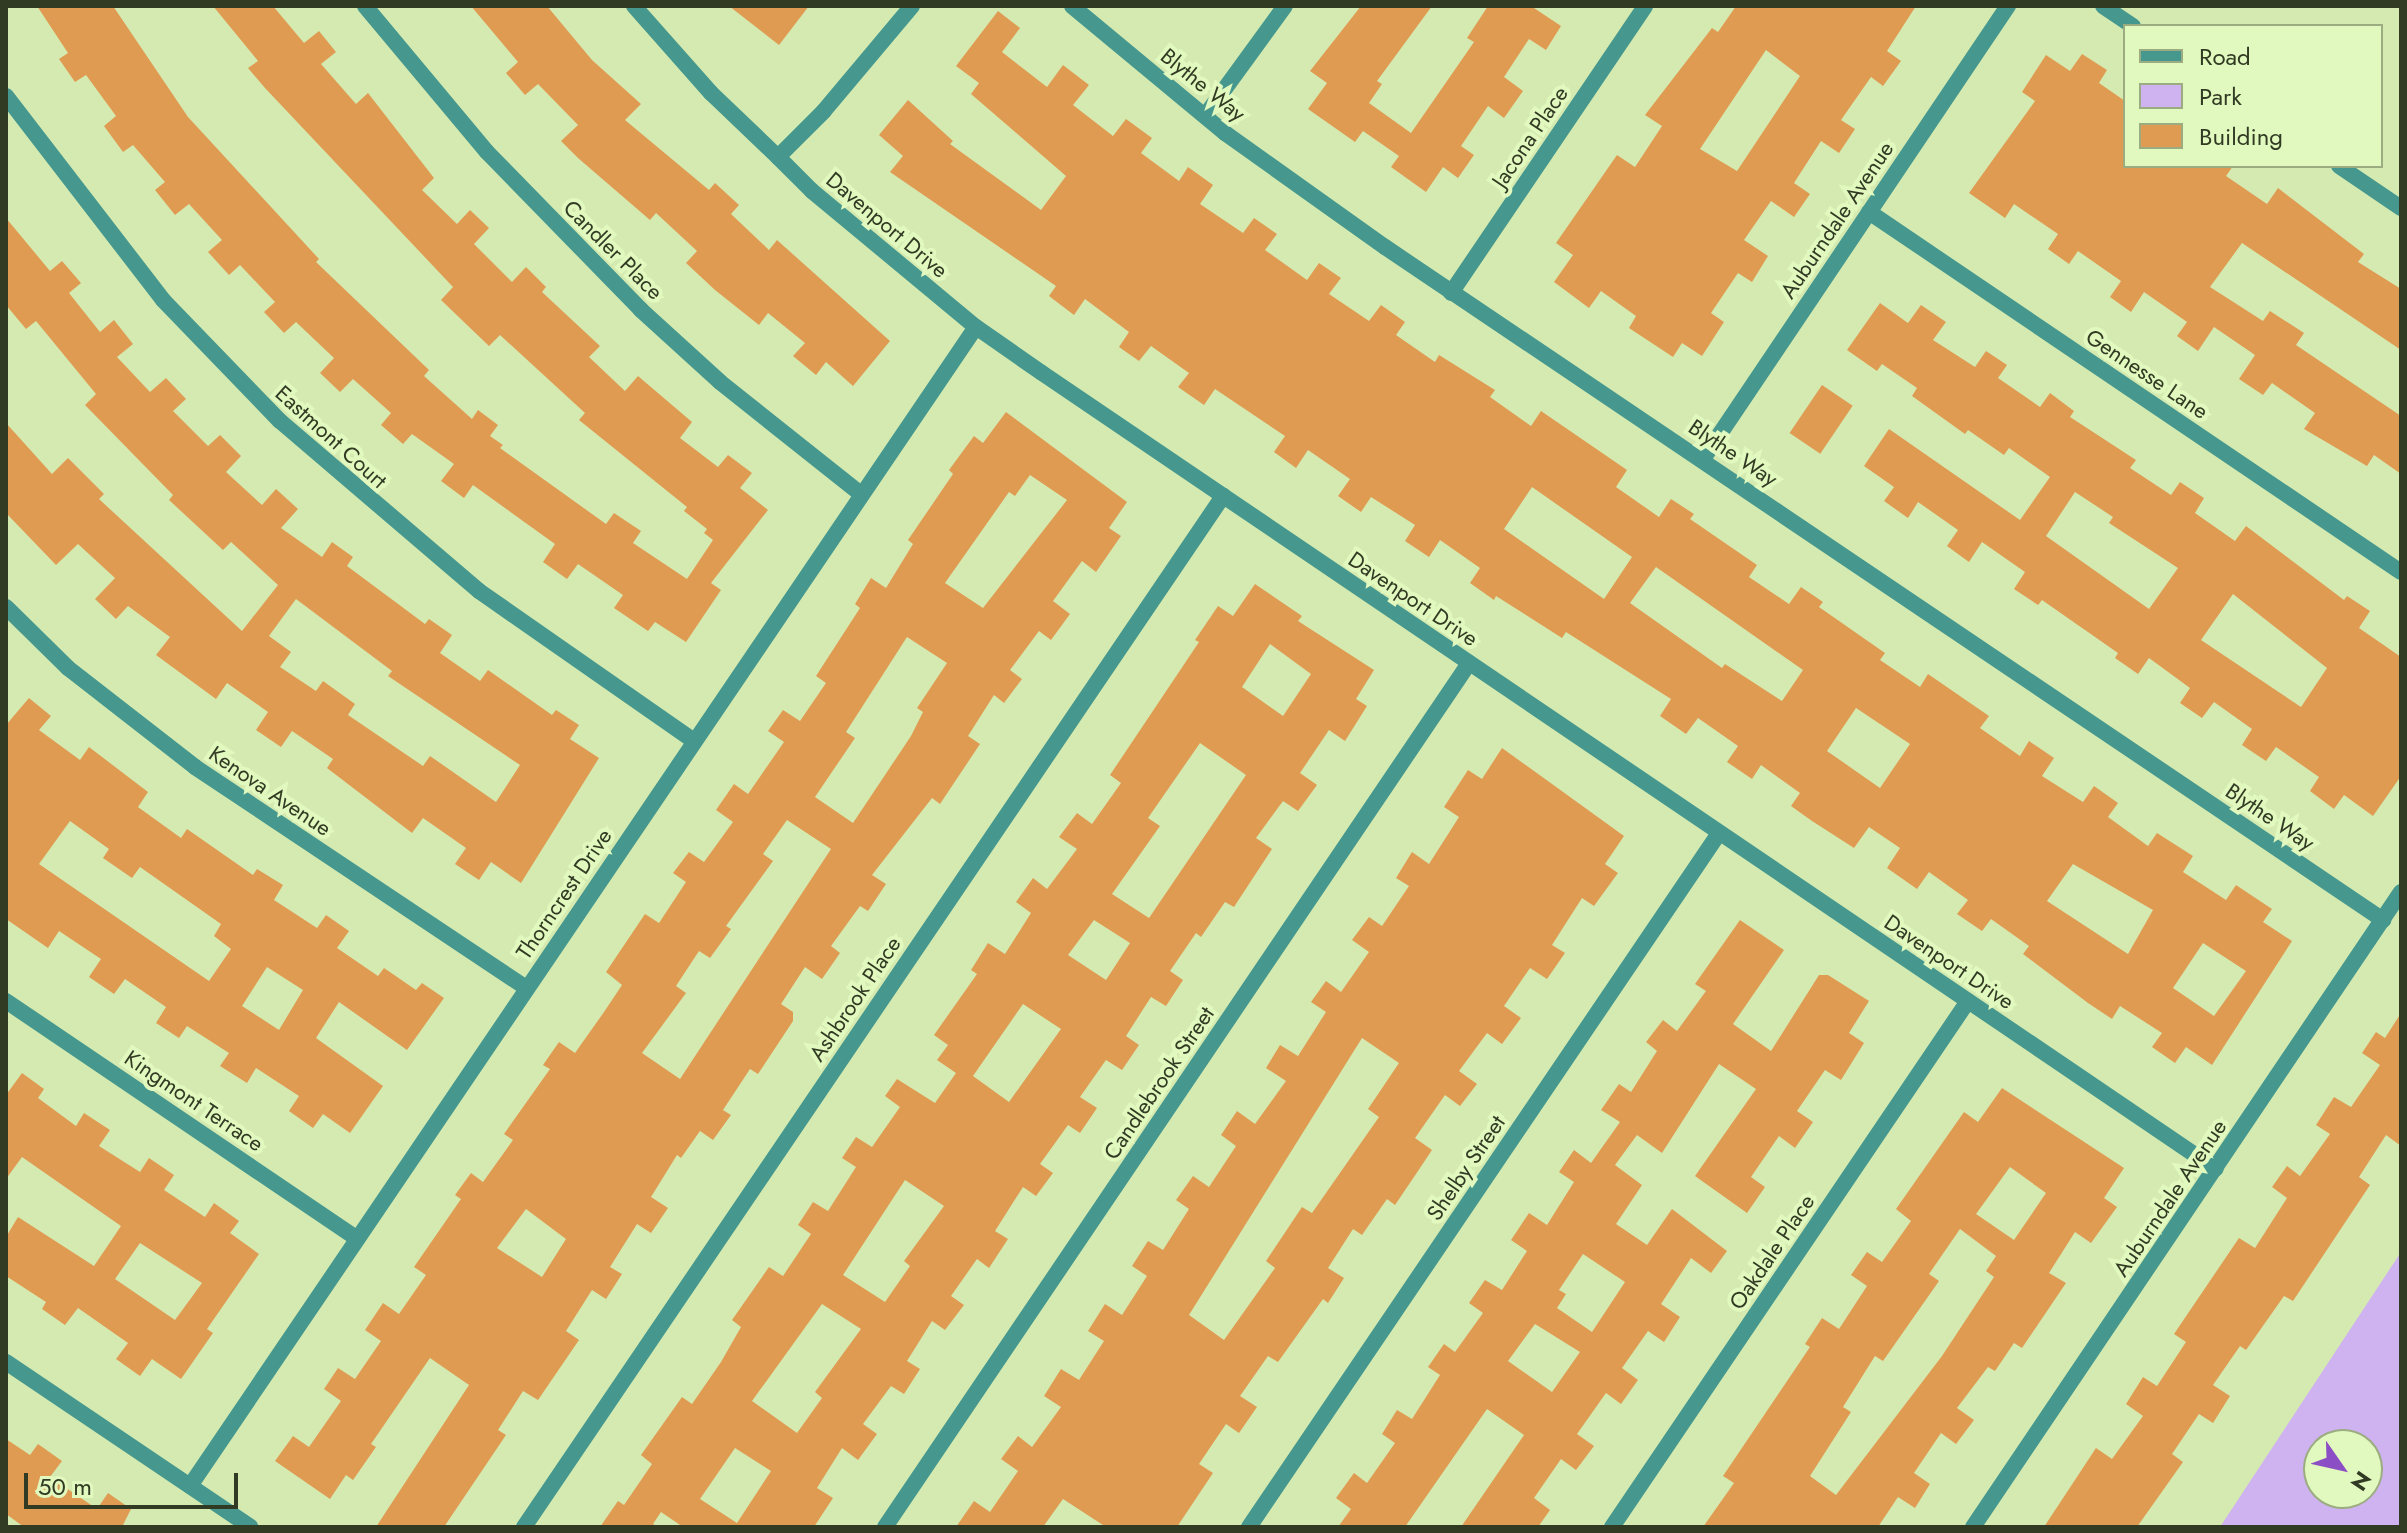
<!DOCTYPE html>
<style>
body{margin:0}
#map{position:relative;width:2407px;height:1533px;overflow:hidden;background:#d4eab1;font-family:Jost,sans-serif}
div>[style]{position:absolute}
.green>*{inset:0;background:#cfb2f0}
.building>*{inset:0;background:#e09b53;transform-origin:0 0}
.minor>*{height:16px;margin:-8px;padding:0 8px;transform-origin:8px;border-radius:8px;background:#46988e}
.tertiary>*{height:16px;margin:-8px;padding:0 8px;transform-origin:8px;border-radius:8px;background:#46988e}
span{translate:-50% -50%;white-space:nowrap;text-align:center;line-height:1.15;-webkit-text-stroke:8px #e1f8be;paint-order:stroke}
.street-label{font-size:22px;color:#313a23}
.frame{position:absolute;inset:0;border:8px solid #313a23;pointer-events:none}
.legend{position:absolute;left:2123px;top:24px;width:260px;height:144px;box-sizing:border-box;background:#e1f8be;border:2px solid #9bac80;margin:0;padding:10px 14px;list-style:none;font-size:24px;color:#313a23}
.legend li{display:flex;align-items:center;gap:16px;height:40px}
.legend b{width:40px;border:2px solid #9bac80}
.north{position:absolute;left:2303px;top:1429px;width:80px;height:80px;box-sizing:border-box;background:#e1f8be;border:2px solid #9bac80;border-radius:50%;rotate:124deg;font-size:22px;font-weight:700;line-height:32px;text-align:center;color:#313a23}
.north::after{content:'';display:block;margin:auto;width:28px;height:36px;background:#8c4ec4;clip-path:polygon(50% 0,100% 100%,50% 72%,0 100%)}
.scale{position:absolute;left:24px;top:1473px;width:214px;height:36px;box-sizing:border-box;border:4px solid #313a23;border-top:0;padding-left:10px;font-size:24px;line-height:28px;white-space:nowrap;color:#313a23;-webkit-text-stroke:6px #e1f8be;paint-order:stroke}
</style>
<div id="map">
<div class="green">
<div style="clip-path:polygon(evenodd,2401px 1252px,2401px 1527px,2220px 1527px,2401px 1252px,2319px 1445px,2367px 1445px,2367px 1493px,2319px 1493px,2319px 1445px)"></div>
</div>
<div class="building">
<div style="clip-path:polygon(37px 6px,113px 6px,188px 117px,319px 259px,316px 262px,429px 370px,424px 376px,472px 419px,478px 410px,498px 425px,490px 436px,503px 445px,500px 448px,606px 524px,614px 513px,641px 531px,633px 543px,687px 579px,713px 540px,704px 533px,707px 529px,684px 511px,687px 507px,579px 420px,585px 413px,500px 335px,489px 346px,441px 300px,453px 287px,265px 88px,248px 68px,258px 61px,213px 6px,273px 6px,304px 43px,319px 31px,336px 52px,321px 64px,356px 104px,368px 93px,434px 178px,422px 190px,457px 224px,470px 210px,489px 228px,474px 244px,512px 282px,526px 267px,546px 287px,542px 292px,600px 346px,589px 357px,625px 391px,638px 376px,692px 422px,680px 438px,718px 467px,728px 455px,752px 473px,740px 488px,768px 510px,711px 583px,721px 590px,686px 642px,655px 622px,648px 631px,614px 608px,623px 595px,578px 564px,567px 579px,543px 562px,555px 544px,473px 485px,464px 498px,441px 481px,454px 464px,412px 434px,403px 444px,381px 425px,391px 413px,353px 379px,340px 392px,320px 373px,334px 358px,296px 322px,284px 333px,264px 312px,275px 302px,240px 265px,229px 275px,208px 252px,222px 240px,189px 204px,175px 215px,155px 190px,165px 182px,133px 145px,123px 152px,104px 126px,116px 116px,86px 75px,75px 82px,59px 59px,68px 53px)"></div>
<div style="clip-path:polygon(471px 6px,547px 6px,592px 60px,641px 104px,625px 120px,709px 190px,715px 183px,739px 205px,731px 214px,769px 250px,777px 240px,890px 341px,853px 386px,826px 362px,816px 375px,793px 356px,805px 343px,768px 313px,759px 325px,715px 290px,686px 263px,697px 251px,656px 213px,650px 220px,578px 158px,561px 141px,578px 125px,538px 84px,525px 95px,506px 73px,518px 62px)"></div>
<div style="clip-path:polygon(729px 6px,809px 6px,779px 45px)"></div>
<div style="clip-path:polygon(1361px 6px,1432px 6px,1377px 81px,1382px 84px,1369px 103px,1411px 133px,1474px 42px,1467px 38px,1488px 6px,1531px 6px,1561px 26px,1546px 50px,1529px 39px,1504px 77px,1523px 91px,1504px 118px,1488px 106px,1461px 146px,1474px 155px,1458px 178px,1443px 167px,1426px 192px,1391px 167px,1399px 156px,1363px 131px,1355px 142px,1308px 109px,1327px 83px,1310px 71px)"></div>
<div style="clip-path:polygon(evenodd,1736px 6px,1916px 6px,1887px 51px,1901px 61px,1883px 86px,1871px 77px,1841px 120px,1855px 129px,1839px 153px,1821px 141px,1794px 183px,1810px 194px,1794px 217px,1771px 201px,1744px 240px,1768px 256px,1752px 282px,1738px 273px,1711px 313px,1724px 322px,1702px 356px,1682px 343px,1673px 357px,1629px 328px,1636px 316px,1601px 291px,1589px 308px,1554px 282px,1573px 255px,1556px 243px,1617px 155px,1635px 167px,1662px 126px,1645px 115px,1712px 28px,1718px 32px,1736px 6px,1766px 50px,1800px 76px,1737px 171px,1700px 149px,1766px 50px)"></div>
<div style="clip-path:polygon(evenodd,998px 11px,1020px 28px,1002px 52px,1047px 87px,1063px 65px,1089px 85px,1073px 105px,1113px 136px,1126px 119px,1152px 138px,1141px 153px,1179px 181px,1188px 167px,1213px 185px,1200px 204px,1243px 233px,1254px 218px,1277px 234px,1265px 250px,1307px 280px,1319px 263px,1341px 278px,1329px 294px,1369px 321px,1381px 305px,1405px 322px,1396px 335px,1435px 362px,1439px 355px,1495px 390px,1490px 397px,1531px 426px,1541px 411px,1627px 470px,1616px 487px,1659px 517px,1671px 499px,1694px 514px,1690px 519px,1757px 565px,1749px 577px,1789px 604px,1801px 587px,1823px 602px,1819px 607px,1885px 653px,1880px 660px,1920px 687px,1928px 674px,1989px 716px,1980px 728px,2020px 756px,2029px 741px,2054px 758px,2042px 776px,2083px 802px,2094px 786px,2118px 803px,2108px 817px,2148px 846px,2157px 833px,2193px 856px,2183px 872px,2226px 900px,2236px 885px,2272px 909px,2263px 922px,2292px 941px,2212px 1065px,2186px 1047px,2175px 1063px,2152px 1047px,2162px 1033px,2120px 1006px,2112px 1019px,2088px 1003px,2023px 954px,2029px 946px,1991px 919px,1982px 931px,1957px 914px,1968px 900px,1929px 872px,1917px 889px,1887px 868px,1900px 848px,1869px 827px,1854px 848px,1812px 821px,1791px 806px,1800px 793px,1761px 765px,1752px 779px,1727px 762px,1738px 746px,1698px 718px,1686px 734px,1660px 716px,1671px 699px,1566px 632px,1562px 638px,1496px 596px,1494px 600px,1470px 583px,1480px 568px,1440px 540px,1429px 557px,1405px 541px,1415px 525px,1371px 497px,1361px 512px,1338px 496px,1350px 479px,1308px 450px,1296px 468px,1274px 452px,1285px 436px,1215px 389px,1204px 405px,1178px 387px,1189px 373px,1151px 346px,1139px 361px,1119px 347px,1129px 332px,1085px 299px,1074px 315px,1049px 296px,1056px 286px,890px 172px,903px 156px,879px 135px,908px 100px,953px 141px,950px 144px,1041px 210px,1066px 176px,971px 94px,979px 83px,956px 66px,998px 11px,1532px 487px,1632px 557px,1604px 599px,1504px 529px,1532px 487px,998px 11px,1656px 567px,1803px 670px,1782px 701px,1725px 664px,1722px 668px,1630px 603px,1656px 567px,998px 11px,1856px 708px,1910px 744px,1880px 788px,1827px 751px,1856px 708px,998px 11px,2073px 864px,2153px 910px,2128px 954px,2047px 901px,2073px 864px,998px 11px,2203px 943px,2246px 971px,2214px 1016px,2173px 988px,2203px 943px)"></div>
<div style="clip-path:polygon(2082px 54px,2107px 70px,2099px 83px,2125px 101px,2125px 166px,2233px 166px,2226px 176px,2267px 204px,2278px 188px,2364px 254px,2358px 262px,2401px 289px,2401px 350px,2242px 243px,2210px 287px,2263px 321px,2270px 311px,2304px 333px,2296px 345px,2401px 416px,2401px 474px,2374px 455px,2367px 466px,2304px 429px,2315px 413px,2272px 383px,2263px 395px,2239px 379px,2255px 355px,2214px 327px,2198px 351px,2177px 336px,2187px 322px,2144px 292px,2131px 312px,2110px 297px,2121px 281px,2078px 251px,2069px 264px,2048px 249px,2058px 234px,2014px 204px,2005px 218px,1969px 193px,2035px 101px,2022px 92px,2046px 55px,2070px 71px)"></div>
<div style="clip-path:polygon(evenodd,6px 218px,50px 271px,62px 261px,81px 283px,69px 293px,100px 332px,114px 320px,133px 344px,117px 357px,150px 392px,166px 378px,186px 399px,173px 411px,208px 446px,220px 435px,241px 456px,226px 472px,262px 505px,276px 489px,298px 509px,281px 528px,322px 557px,332px 542px,353px 557px,347px 566px,425px 624px,429px 619px,452px 635px,440px 653px,480px 681px,488px 670px,552px 715px,556px 710px,579px 725px,570px 739px,599px 758px,521px 883px,491px 862px,479px 880px,455px 864px,466px 848px,423px 818px,412px 833px,327px 768px,333px 759px,292px 731px,281px 747px,256px 730px,268px 712px,227px 683px,216px 699px,156px 655px,170px 637px,128px 606px,116px 619px,95px 599px,115px 578px,78px 544px,56px 565px,6px 513px,6px 423px,52px 474px,68px 458px,104px 494px,99px 499px,242px 631px,278px 585px,231px 542px,223px 550px,169px 500px,173px 495px,85px 405px,96px 394px,36px 321px,26px 329px,6px 305px,6px 218px,296px 599px,392px 671px,388px 676px,520px 765px,496px 802px,430px 756px,423px 766px,348px 715px,355px 704px,323px 681px,316px 691px,280px 667px,291px 652px,269px 636px,296px 599px)"></div>
<div style="clip-path:polygon(evenodd,1880px 303px,1908px 323px,1921px 305px,1946px 322px,1933px 340px,1975px 367px,1986px 351px,2007px 365px,1998px 378px,2040px 407px,2050px 393px,2074px 411px,2070px 417px,2136px 460px,2130px 468px,2171px 495px,2180px 482px,2204px 498px,2195px 513px,2235px 541px,2246px 526px,2344px 600px,2347px 596px,2370px 611px,2359px 628px,2401px 657px,2401px 776px,2373px 816px,2344px 795px,2334px 809px,2310px 791px,2319px 777px,2276px 747px,2266px 761px,2242px 745px,2252px 729px,2214px 702px,2202px 718px,2180px 703px,2190px 688px,2149px 658px,2138px 674px,2115px 658px,2118px 653px,2042px 600px,2038px 605px,2014px 589px,2025px 572px,1982px 542px,1969px 562px,1947px 546px,1958px 530px,1918px 502px,1908px 518px,1884px 501px,1894px 487px,1864px 466px,1889px 429px,2020px 520px,2050px 477px,2009px 448px,2004px 455px,1968px 430px,1965px 434px,1912px 396px,1917px 388px,1882px 364px,1877px 371px,1847px 350px,1880px 303px,2075px 492px,2113px 517px,2109px 523px,2178px 568px,2149px 609px,2046px 536px,2075px 492px,1880px 303px,2233px 594px,2327px 668px,2301px 707px,2201px 640px,2233px 594px)"></div>
<div style="left:1822px;top:385px;width:37px;height:58px;rotate:34deg"></div>
<div style="clip-path:polygon(evenodd,1006px 412px,1127px 502px,1109px 528px,1121px 536px,1096px 572px,1082px 561px,1053px 601px,1070px 614px,1051px 640px,1039px 631px,1010px 670px,1022px 679px,1004px 703px,994px 695px,968px 736px,980px 744px,940px 804px,932px 798px,872px 875px,886px 884px,868px 911px,860px 906px,831px 946px,840px 953px,822px 979px,805px 967px,781px 1004px,793px 1012px,793px 1021px,758px 1074px,750px 1069px,723px 1110px,731px 1115px,713px 1140px,700px 1131px,681px 1158px,677px 1155px,651px 1197px,668px 1208px,651px 1233px,637px 1224px,610px 1267px,622px 1274px,606px 1299px,592px 1290px,566px 1331px,579px 1340px,538px 1400px,523px 1391px,498px 1430px,506px 1435px,444px 1527px,376px 1527px,469px 1385px,430px 1358px,371px 1444px,376px 1447px,353px 1480px,346px 1475px,330px 1499px,275px 1461px,293px 1436px,309px 1447px,341px 1401px,324px 1389px,338px 1368px,355px 1379px,381px 1341px,365px 1330px,383px 1303px,399px 1314px,426px 1275px,414px 1267px,461px 1199px,455px 1195px,471px 1173px,483px 1182px,513px 1140px,504px 1134px,550px 1069px,543px 1065px,559px 1042px,575px 1053px,604px 1012px,622px 985px,606px 972px,645px 914px,659px 923px,686px 882px,673px 873px,689px 852px,704px 862px,733px 822px,716px 810px,734px 784px,748px 794px,784px 742px,768px 731px,783px 710px,800px 721px,826px 683px,816px 676px,860px 608px,855px 604px,871px 578px,886px 588px,913px 544px,908px 540px,953px 474px,949px 470px,974px 436px,983px 443px,1006px 412px,1030px 475px,1067px 500px,983px 608px,945px 583px,1009px 492px,1015px 496px,1030px 475px,1006px 412px,907px 637px,947px 663px,917px 708px,923px 712px,911px 736px,853px 823px,815px 797px,855px 738px,846px 732px,907px 637px,1006px 412px,787px 820px,831px 849px,680px 1079px,642px 1053px,686px 993px,676px 986px,699px 951px,710px 958px,731px 929px,726px 926px,773px 861px,763px 854px,787px 820px,1006px 412px,526px 1209px,566px 1239px,542px 1277px,497px 1248px,526px 1209px)"></div>
<div style="clip-path:polygon(evenodd,1255px 584px,1302px 616px,1298px 621px,1374px 670px,1356px 699px,1367px 706px,1345px 741px,1329px 730px,1300px 773px,1317px 785px,1298px 811px,1283px 801px,1256px 838px,1272px 849px,1234px 907px,1225px 902px,1201px 937px,1196px 933px,1170px 971px,1183px 980px,1166px 1006px,1151px 997px,1126px 1036px,1139px 1045px,1122px 1070px,1106px 1060px,1080px 1097px,1097px 1108px,1080px 1133px,1068px 1125px,1040px 1164px,1053px 1173px,1036px 1196px,1023px 1187px,995px 1231px,1008px 1239px,989px 1268px,977px 1259px,951px 1296px,964px 1305px,945px 1330px,932px 1321px,907px 1361px,920px 1369px,904px 1394px,891px 1386px,863px 1424px,877px 1434px,858px 1460px,842px 1448px,817px 1488px,833px 1498px,814px 1527px,683px 1527px,661px 1512px,653px 1524px,658px 1527px,600px 1527px,618px 1501px,624px 1505px,652px 1464px,641px 1455px,682px 1397px,692px 1404px,721px 1362px,741px 1327px,732px 1320px,769px 1267px,783px 1276px,811px 1234px,798px 1225px,813px 1202px,828px 1211px,856px 1167px,842px 1158px,856px 1137px,872px 1147px,900px 1107px,885px 1096px,897px 1079px,935px 1103px,956px 1073px,937px 1060px,948px 1045px,934px 1035px,977px 974px,971px 970px,988px 943px,1005px 954px,1031px 913px,1016px 902px,1033px 878px,1047px 889px,1077px 849px,1059px 837px,1077px 813px,1092px 824px,1121px 783px,1110px 775px,1199px 642px,1195px 640px,1218px 606px,1233px 616px,1255px 584px,1270px 644px,1311px 674px,1283px 716px,1242px 687px,1270px 644px,1255px 584px,1200px 743px,1246px 775px,1149px 918px,1112px 894px,1160px 826px,1148px 818px,1200px 743px,1255px 584px,1094px 920px,1130px 943px,1106px 980px,1068px 955px,1094px 920px,1255px 584px,1023px 1004px,1061px 1029px,1009px 1102px,973px 1076px,1023px 1004px,1255px 584px,905px 1180px,944px 1206px,904px 1261px,910px 1266px,885px 1302px,843px 1275px,905px 1180px,1255px 584px,822px 1304px,861px 1329px,815px 1392px,822px 1398px,797px 1433px,752px 1401px,822px 1304px,1255px 584px,735px 1448px,771px 1471px,737px 1523px,700px 1499px,735px 1448px)"></div>
<div style="clip-path:polygon(evenodd,29px 698px,51px 716px,39px 730px,80px 760px,89px 747px,148px 792px,138px 807px,181px 838px,187px 829px,253px 875px,257px 869px,283px 885px,274px 900px,317px 928px,326px 915px,349px 931px,337px 948px,378px 976px,384px 968px,416px 990px,422px 983px,444px 998px,407px 1050px,339px 1002px,316px 1038px,383px 1086px,350px 1133px,323px 1114px,313px 1128px,289px 1111px,299px 1096px,256px 1068px,247px 1083px,220px 1066px,229px 1053px,187px 1026px,179px 1038px,156px 1023px,166px 1007px,125px 979px,114px 994px,89px 977px,101px 959px,59px 931px,48px 948px,6px 919px,6px 725px,29px 698px,70px 821px,109px 849px,103px 858px,132px 878px,140px 867px,221px 924px,214px 936px,231px 949px,209px 981px,39px 864px,70px 821px,29px 698px,267px 967px,303px 990px,279px 1030px,242px 1006px,267px 967px)"></div>
<div style="clip-path:polygon(evenodd,1502px 748px,1624px 836px,1605px 864px,1618px 873px,1594px 906px,1582px 898px,1552px 945px,1565px 953px,1547px 979px,1530px 968px,1504px 1006px,1521px 1018px,1502px 1044px,1487px 1033px,1459px 1071px,1477px 1084px,1460px 1106px,1445px 1095px,1415px 1138px,1432px 1150px,1416px 1174px,1395px 1205px,1387px 1199px,1362px 1235px,1353px 1229px,1328px 1268px,1344px 1278px,1328px 1303px,1323px 1299px,1278px 1362px,1268px 1356px,1240px 1396px,1257px 1407px,1239px 1433px,1226px 1424px,1199px 1464px,1213px 1473px,1177px 1527px,1106px 1527px,1063px 1499px,1043px 1527px,956px 1527px,974px 1501px,990px 1512px,1018px 1471px,1001px 1459px,1018px 1436px,1032px 1447px,1061px 1407px,1044px 1396px,1061px 1369px,1079px 1380px,1104px 1341px,1088px 1331px,1105px 1304px,1122px 1315px,1147px 1276px,1132px 1266px,1148px 1241px,1163px 1250px,1189px 1209px,1176px 1200px,1193px 1176px,1209px 1187px,1236px 1146px,1221px 1135px,1237px 1111px,1255px 1124px,1286px 1081px,1266px 1068px,1280px 1045px,1298px 1056px,1326px 1012px,1311px 1002px,1326px 981px,1341px 992px,1369px 952px,1352px 940px,1369px 917px,1382px 926px,1409px 886px,1396px 878px,1412px 852px,1429px 864px,1459px 817px,1444px 807px,1468px 770px,1482px 779px,1502px 748px,1362px 1038px,1399px 1063px,1368px 1109px,1379px 1117px,1312px 1213px,1302px 1207px,1266px 1261px,1275px 1268px,1224px 1340px,1189px 1315px,1362px 1038px)"></div>
<div style="clip-path:polygon(evenodd,1740px 920px,1784px 950px,1733px 1024px,1771px 1051px,1819px 975px,1828px 975px,1869px 1001px,1849px 1033px,1864px 1043px,1841px 1080px,1825px 1070px,1797px 1111px,1813px 1122px,1795px 1148px,1779px 1136px,1751px 1177px,1765px 1187px,1747px 1213px,1695px 1176px,1756px 1089px,1719px 1064px,1662px 1153px,1637px 1135px,1615px 1165px,1642px 1185px,1616px 1224px,1647px 1245px,1672px 1209px,1727px 1251px,1711px 1273px,1691px 1258px,1661px 1304px,1680px 1317px,1664px 1342px,1648px 1331px,1622px 1368px,1638px 1380px,1621px 1404px,1606px 1393px,1577px 1434px,1594px 1446px,1576px 1470px,1561px 1459px,1534px 1498px,1550px 1510px,1538px 1527px,1461px 1527px,1524px 1435px,1487px 1409px,1405px 1527px,1338px 1527px,1351px 1509px,1336px 1498px,1354px 1473px,1367px 1483px,1395px 1443px,1382px 1434px,1397px 1410px,1412px 1419px,1440px 1375px,1428px 1367px,1444px 1344px,1455px 1352px,1483px 1313px,1469px 1303px,1485px 1280px,1502px 1290px,1527px 1251px,1511px 1240px,1529px 1213px,1547px 1225px,1574px 1182px,1559px 1172px,1574px 1150px,1591px 1163px,1620px 1122px,1601px 1110px,1619px 1084px,1631px 1092px,1657px 1051px,1646px 1042px,1663px 1020px,1677px 1031px,1706px 991px,1695px 984px,1740px 920px,1583px 1254px,1625px 1282px,1592px 1332px,1557px 1308px,1566px 1294px,1559px 1290px,1583px 1254px,1740px 920px,1535px 1324px,1580px 1352px,1552px 1392px,1508px 1361px,1535px 1324px)"></div>
<div style="clip-path:polygon(2401px 1013px,2401px 1146px,2386px 1135px,2359px 1177px,2370px 1185px,2293px 1301px,2284px 1296px,2246px 1350px,2240px 1346px,2213px 1385px,2230px 1396px,2213px 1423px,2199px 1414px,2172px 1454px,2183px 1462px,2137px 1527px,2044px 1527px,2096px 1448px,2112px 1459px,2143px 1416px,2126px 1404px,2143px 1377px,2157px 1386px,2186px 1342px,2174px 1334px,2239px 1238px,2255px 1248px,2287px 1198px,2272px 1187px,2287px 1166px,2300px 1176px,2330px 1134px,2316px 1125px,2334px 1097px,2351px 1107px,2380px 1065px,2362px 1053px,2376px 1032px,2385px 1038px)"></div>
<div style="clip-path:polygon(evenodd,22px 1073px,44px 1089px,38px 1098px,76px 1126px,84px 1113px,110px 1130px,99px 1146px,140px 1172px,149px 1158px,174px 1175px,164px 1190px,205px 1217px,214px 1203px,239px 1221px,230px 1233px,259px 1254px,207px 1329px,213px 1333px,181px 1379px,152px 1359px,140px 1376px,116px 1359px,128px 1343px,78px 1308px,65px 1325px,42px 1309px,46px 1302px,6px 1276px,6px 1237px,18px 1217px,94px 1266px,121px 1226px,22px 1157px,6px 1179px,6px 1095px,22px 1073px,140px 1243px,202px 1283px,175px 1320px,115px 1279px,140px 1243px)"></div>
<div style="clip-path:polygon(evenodd,2002px 1088px,2124px 1168px,2104px 1198px,2117px 1207px,2091px 1243px,2075px 1232px,2049px 1273px,2066px 1283px,2022px 1348px,2014px 1343px,1995px 1371px,1988px 1367px,1957px 1408px,1974px 1420px,1956px 1444px,1941px 1433px,1914px 1473px,1930px 1484px,1915px 1508px,1898px 1497px,1878px 1527px,1703px 1527px,1734px 1483px,1723px 1476px,1810px 1347px,1805px 1344px,1822px 1318px,1839px 1329px,1867px 1286px,1851px 1275px,1867px 1252px,1882px 1262px,1911px 1221px,1896px 1209px,1964px 1112px,1978px 1122px,2002px 1088px,2010px 1167px,2046px 1193px,2014px 1240px,1976px 1214px,2010px 1167px,2002px 1088px,1960px 1229px,1996px 1256px,1986px 1271px,1994px 1277px,1942px 1356px,1836px 1495px,1810px 1476px,1851px 1412px,1843px 1407px,1875px 1356px,1883px 1361px,1939px 1281px,1929px 1274px,1960px 1229px)"></div>
<div style="clip-path:polygon(6px 1439px,30px 1455px,38px 1444px,62px 1461px,50px 1477px,97px 1509px,108px 1493px,131px 1509px,122px 1527px,24px 1527px,6px 1514px)"></div>
</div>
<div class="minor">
<div style="left:365px;top:6px;width:190px;rotate:50.1deg"></div>
<div style="left:487px;top:152px;width:221px;rotate:45.7deg"></div>
<div style="left:641px;top:310px;width:107px;rotate:42.3deg"></div>
<div style="left:720px;top:382px;width:180px;rotate:38.5deg"></div>
<div style="left:912px;top:6px;width:137px;rotate:130deg"></div>
<div style="left:824px;top:111px;width:65px;rotate:135deg"></div>
<div style="left:778px;top:157px;width:48px;rotate:45deg"></div>
<div style="left:812px;top:191px;width:213px;rotate:39.7deg"></div>
<div style="left:976px;top:327px;width:80px;rotate:34.9deg"></div>
<div style="left:1042px;top:373px;width:1418px;rotate:34.14deg"></div>
<div style="left:1072px;top:6px;width:199px;rotate:39.7deg"></div>
<div style="left:1225px;top:133px;width:196px;rotate:35.5deg"></div>
<div style="left:1385px;top:247px;width:1204px;rotate:33.99deg"></div>
<div style="left:2103px;top:6px;width:36px;rotate:34deg"></div>
<div style="left:6px;top:96px;width:257px;rotate:52.4deg"></div>
<div style="left:163px;top:300px;width:168px;rotate:46deg"></div>
<div style="left:280px;top:421px;width:262px;rotate:40.5deg"></div>
<div style="left:479px;top:591px;width:262px;rotate:34.9deg"></div>
<div style="left:1205px;top:116px;width:136px;rotate:-54deg"></div>
<div style="left:2339px;top:166px;width:75px;rotate:34.1deg"></div>
<div style="left:1869px;top:212px;width:642px;rotate:34.09deg"></div>
<div style="left:1451px;top:293px;width:346px;rotate:-55.9deg"></div>
<div style="left:1703px;top:459px;width:546px;rotate:-56.05deg"></div>
<div style="left:6px;top:607px;width:87px;rotate:44.5deg"></div>
<div style="left:68px;top:668px;width:161px;rotate:37.9deg"></div>
<div style="left:195px;top:767px;width:399px;rotate:33.7deg"></div>
<div style="left:6px;top:1001px;width:424px;rotate:34.1deg"></div>
<div style="left:6px;top:1362px;width:295px;rotate:34deg"></div>
<div style="left:190px;top:1486px;width:1400px;rotate:-55.86deg"></div>
<div style="left:524px;top:1527px;width:1246px;rotate:-55.86deg"></div>
<div style="left:885px;top:1527px;width:1043px;rotate:-55.94deg"></div>
<div style="left:1249px;top:1527px;width:838px;rotate:-55.89deg"></div>
<div style="left:1612px;top:1527px;width:635px;rotate:-55.91deg"></div>
<div style="left:1973px;top:1527px;width:766px;rotate:-56.02deg"></div>
</div>
<div class="tertiary">
<div style="left:634px;top:6px;width:116px;rotate:48.5deg"></div>
<div style="left:711px;top:93px;width:93px;rotate:43.7deg"></div>
</div>
<div class="street-label">
<span style="left:1203px;top:85px;rotate:39deg">Blythe Way</span>
<span style="left:1530px;top:137px;rotate:-56deg">Jacona Place</span>
<span style="left:1837px;top:220px;rotate:-56deg">Auburndale Avenue</span>
<span style="left:887px;top:225px;rotate:40deg">Davenport Drive</span>
<span style="left:613px;top:250px;rotate:45deg">Candler Place</span>
<span style="left:2147px;top:374px;rotate:34deg">Gennesse Lane</span>
<span style="left:331px;top:437px;rotate:42deg">Eastmont Court</span>
<span style="left:1733px;top:453px;rotate:34deg">Blythe Way</span>
<span style="left:1413px;top:599px;rotate:34deg">Davenport Drive</span>
<span style="left:270px;top:791px;rotate:34deg">Kenova Avenue</span>
<span style="left:2270px;top:817px;rotate:34deg">Blythe Way</span>
<span style="left:564px;top:894px;rotate:-56deg">Thorncrest Drive</span>
<span style="left:1949px;top:962px;rotate:34deg">Davenport Drive</span>
<span style="left:855px;top:999px;rotate:-56deg">Ashbrook Place</span>
<span style="left:1159px;top:1083px;rotate:-56deg">Candlebrook Street</span>
<span style="left:194px;top:1101px;rotate:34deg">Kingmont Terrace</span>
<span style="left:1466px;top:1168px;rotate:-56deg">Shelby Street</span>
<span style="left:2170px;top:1198px;rotate:-56deg">Auburndale Avenue</span>
<span style="left:1772px;top:1252px;rotate:-56deg">Oakdale Place</span>
</div>
<div class="frame"></div>
<ul class="legend">
<li><b style="height:10px;background:#46988e"></b>Road</li>
<li><b style="height:22px;background:#cfb2f0"></b>Park</li>
<li><b style="height:22px;background:#e09b53"></b>Building</li>
</ul>
<div class="north">N</div>
<div class="scale">50 m</div>
</div>
